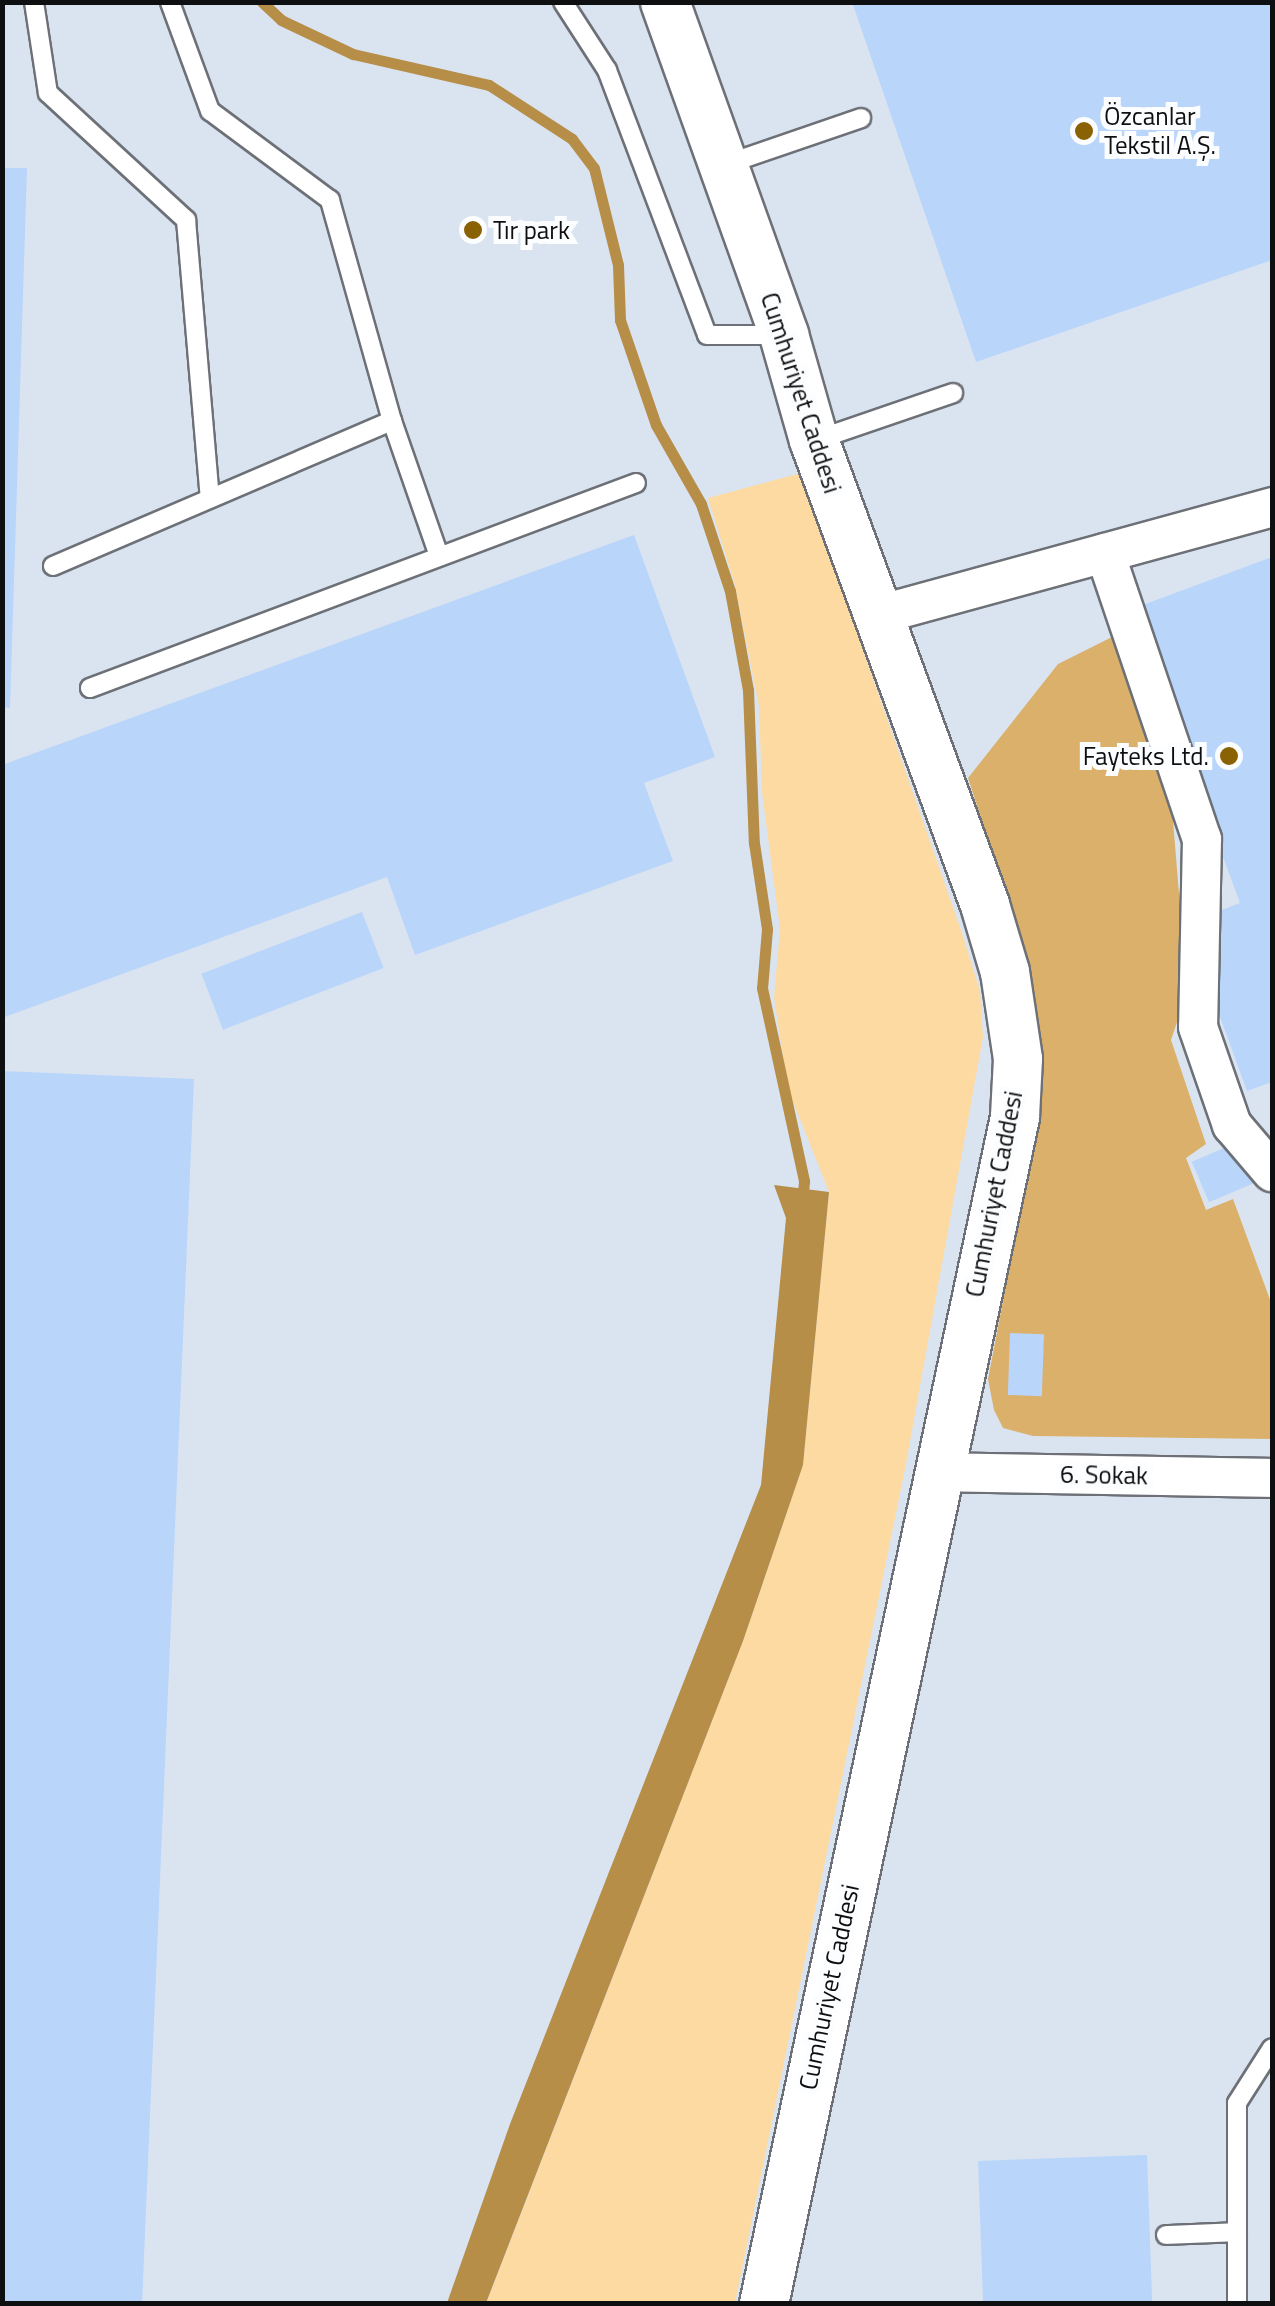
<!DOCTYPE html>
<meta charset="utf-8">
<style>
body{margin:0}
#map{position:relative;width:1275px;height:2306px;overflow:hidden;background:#ebf0f6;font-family:"Titillium Web",sans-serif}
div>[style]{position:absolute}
.built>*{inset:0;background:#dae4f1;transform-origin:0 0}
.green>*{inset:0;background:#fcdaa2}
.forest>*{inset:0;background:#dab06a}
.water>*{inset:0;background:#b68e48}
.stream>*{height:11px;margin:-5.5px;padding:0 5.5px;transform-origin:5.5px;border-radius:5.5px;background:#b68e48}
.building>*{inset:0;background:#b9d5fa;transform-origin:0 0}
.roads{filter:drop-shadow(2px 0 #6d7177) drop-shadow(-2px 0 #6d7177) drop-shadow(0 2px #6d7177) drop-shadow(0 -2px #6d7177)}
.service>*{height:18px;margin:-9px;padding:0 9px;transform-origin:9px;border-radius:9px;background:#fff}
.minor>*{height:38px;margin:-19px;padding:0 19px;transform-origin:19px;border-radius:19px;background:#fff}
.tertiary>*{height:48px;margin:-24px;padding:0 24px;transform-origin:24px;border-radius:24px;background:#fff}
.dots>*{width:28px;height:28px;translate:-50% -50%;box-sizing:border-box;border:5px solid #fcfdfe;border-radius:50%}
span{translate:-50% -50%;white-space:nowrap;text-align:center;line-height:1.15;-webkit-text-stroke:10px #fcfdfe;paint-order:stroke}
.poi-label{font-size:25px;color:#0e0f11}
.left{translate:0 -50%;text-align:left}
.right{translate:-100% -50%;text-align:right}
.street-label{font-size:25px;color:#0e0f11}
.frame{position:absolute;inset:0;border:5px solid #0e0f11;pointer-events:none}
</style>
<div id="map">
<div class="built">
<div style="left:3px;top:3px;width:1269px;height:2300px"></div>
</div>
<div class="green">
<div style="clip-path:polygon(801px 473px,962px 933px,980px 991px,983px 1037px,905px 1469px,735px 2303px,486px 2304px,743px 1641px,803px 1465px,829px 1192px,788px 1089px,774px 997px,780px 929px,762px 792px,759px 706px,735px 585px,708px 498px)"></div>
</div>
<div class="forest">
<div style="clip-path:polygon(1112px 637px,1124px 641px,1138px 670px,1172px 808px,1187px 992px,1171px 1040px,1206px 1144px,1186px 1158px,1206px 1210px,1233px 1199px,1272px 1305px,1272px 1439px,1033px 1436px,1003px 1428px,994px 1410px,988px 1379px,1033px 1145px,1038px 1020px,1022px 944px,968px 778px,1058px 664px)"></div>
</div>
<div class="water">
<div style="clip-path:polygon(774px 1185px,829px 1192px,803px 1465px,743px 1641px,486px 2303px,447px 2303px,510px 2124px,761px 1485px,786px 1218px)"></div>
</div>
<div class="stream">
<div style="left:262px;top:2px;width:26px;rotate:43deg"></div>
<div style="left:281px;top:20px;width:80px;rotate:25.3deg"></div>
<div style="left:353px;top:54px;width:139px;rotate:12.8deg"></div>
<div style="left:489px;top:85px;width:99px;rotate:33deg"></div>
<div style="left:572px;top:139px;width:36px;rotate:53deg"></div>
<div style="left:594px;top:168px;width:100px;rotate:76.1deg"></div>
<div style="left:618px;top:265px;width:55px;rotate:87.9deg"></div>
<div style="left:620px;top:320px;width:111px;rotate:71.1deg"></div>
<div style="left:656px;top:425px;width:91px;rotate:60.3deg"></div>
<div style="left:701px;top:504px;width:92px;rotate:71.6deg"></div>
<div style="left:730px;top:591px;width:101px;rotate:79.7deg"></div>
<div style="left:748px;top:690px;width:153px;rotate:87.8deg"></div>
<div style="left:754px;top:843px;width:87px;rotate:81.4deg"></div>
<div style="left:767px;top:929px;width:59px;rotate:94.8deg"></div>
<div style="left:762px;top:988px;width:198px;rotate:77.7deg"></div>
<div style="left:804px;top:1181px;width:24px;rotate:95deg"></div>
</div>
<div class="building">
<div style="clip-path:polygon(852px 2px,1272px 2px,1272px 260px,976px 362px)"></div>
<div style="clip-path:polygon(3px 168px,27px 168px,10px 708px,3px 707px)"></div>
<div style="clip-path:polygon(634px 535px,715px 757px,644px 783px,673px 861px,415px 955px,387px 877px,2px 1018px,2px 765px)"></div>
<div style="clip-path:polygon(1272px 557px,1272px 1082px,1247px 1091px,1193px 943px,1204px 917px,1240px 903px,1132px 609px)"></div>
<div style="left:362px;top:912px;width:60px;height:172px;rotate:69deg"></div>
<div style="clip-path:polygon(2px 1071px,194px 1079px,142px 2304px,2px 2304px)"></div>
<div style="left:1236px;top:1143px;width:44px;height:48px;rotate:67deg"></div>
<div style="left:1010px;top:1333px;width:34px;height:62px;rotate:2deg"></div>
<div style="left:1147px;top:2155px;width:149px;height:169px;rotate:88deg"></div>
</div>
<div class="roads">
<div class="service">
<div style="left:34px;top:2px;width:92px;rotate:81.3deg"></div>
<div style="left:48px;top:93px;width:188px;rotate:42.6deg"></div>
<div style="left:186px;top:220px;width:279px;rotate:85.1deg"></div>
<div style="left:563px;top:2px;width:81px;rotate:57.1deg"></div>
<div style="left:607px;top:70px;width:283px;rotate:69.3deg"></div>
<div style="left:707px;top:335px;width:76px"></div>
<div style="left:724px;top:165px;width:145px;rotate:-18.9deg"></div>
<div style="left:392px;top:421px;width:143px;rotate:70.8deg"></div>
<div style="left:816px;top:440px;width:145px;rotate:-18.9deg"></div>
<div style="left:53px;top:566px;width:369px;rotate:-23.2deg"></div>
<div style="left:392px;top:421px;width:230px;rotate:-105.7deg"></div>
<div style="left:330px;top:200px;width:149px;rotate:-143.4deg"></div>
<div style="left:210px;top:111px;width:116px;rotate:-110.2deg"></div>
<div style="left:90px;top:688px;width:583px;rotate:-20.58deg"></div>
<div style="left:1166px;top:2235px;width:71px;rotate:-2.4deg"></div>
<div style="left:1237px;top:2304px;width:201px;rotate:-90deg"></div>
<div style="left:1237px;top:2103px;width:65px;rotate:-57.5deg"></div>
</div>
<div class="minor">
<div style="left:1105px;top:553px;width:302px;rotate:71.3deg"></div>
<div style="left:1202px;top:839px;width:188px;rotate:91.2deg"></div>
<div style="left:1198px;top:1027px;width:104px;rotate:70.9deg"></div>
<div style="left:1232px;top:1125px;width:62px;rotate:49.6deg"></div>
<div style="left:878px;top:615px;width:409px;rotate:-15.3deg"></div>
<div style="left:936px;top:1472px;width:336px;rotate:1deg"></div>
</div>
<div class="tertiary">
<div style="left:665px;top:2px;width:354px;rotate:70.3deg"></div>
<div style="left:784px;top:335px;width:109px;rotate:74.1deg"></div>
<div style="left:814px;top:440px;width:495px;rotate:69.8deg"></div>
<div style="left:985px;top:905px;width:70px;rotate:73.4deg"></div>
<div style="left:1005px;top:972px;width:88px;rotate:81.5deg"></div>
<div style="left:1018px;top:1059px;width:58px;rotate:93deg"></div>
<div style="left:1015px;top:1117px;width:1213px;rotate:101.94deg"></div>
</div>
</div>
<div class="dots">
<div style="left:1084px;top:131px;background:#8b6203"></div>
<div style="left:473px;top:230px;background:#8b6203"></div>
<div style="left:1229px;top:756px;background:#8b6203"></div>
</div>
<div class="poi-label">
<span class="left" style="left:1104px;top:131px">Özcanlar<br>Tekstil A.Ş.</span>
<span class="left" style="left:493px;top:230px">Tır park</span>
<span class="right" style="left:1209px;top:756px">Fayteks Ltd.</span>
</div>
<div class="street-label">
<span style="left:801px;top:393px;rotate:72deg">Cumhuriyet Caddesi</span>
<span style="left:994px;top:1194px;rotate:-79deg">Cumhuriyet Caddesi</span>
<span style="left:1104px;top:1475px;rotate:1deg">6. Sokak</span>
<span style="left:829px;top:1987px;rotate:-78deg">Cumhuriyet Caddesi</span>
</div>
<div class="frame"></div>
</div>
